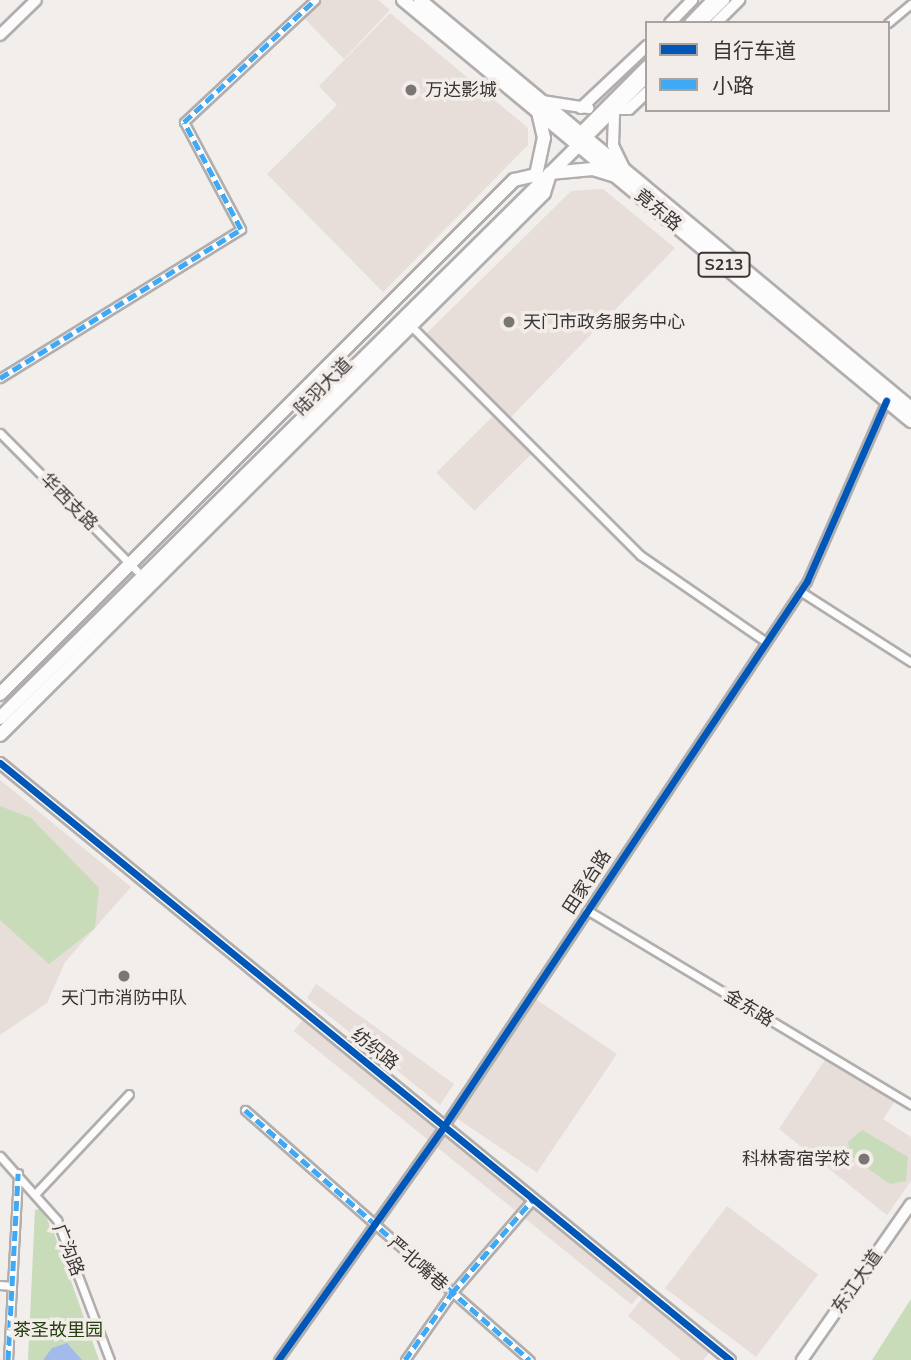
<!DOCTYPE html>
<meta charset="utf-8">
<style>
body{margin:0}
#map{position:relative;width:911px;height:1360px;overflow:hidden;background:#f1eeec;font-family:"Nunito Sans","Noto Sans SC",sans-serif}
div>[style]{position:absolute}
.built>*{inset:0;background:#e7ddd9;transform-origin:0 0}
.green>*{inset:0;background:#c8dcba}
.water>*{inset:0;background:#a2bbea}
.roads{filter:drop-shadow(2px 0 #b1aead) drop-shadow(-2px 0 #b1aead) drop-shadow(0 2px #b1aead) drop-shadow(0 -2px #b1aead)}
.street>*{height:7px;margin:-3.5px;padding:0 3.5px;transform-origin:3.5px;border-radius:3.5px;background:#fdfcfc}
.secondary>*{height:10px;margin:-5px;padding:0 5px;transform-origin:5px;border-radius:5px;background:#fdfcfc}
.primary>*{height:12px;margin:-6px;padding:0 6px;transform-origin:6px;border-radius:6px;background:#fdfcfc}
.quiet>*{height:5px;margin-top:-2.5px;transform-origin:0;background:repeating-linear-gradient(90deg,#3fa9f5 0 10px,transparent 0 15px)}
.cycleway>*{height:7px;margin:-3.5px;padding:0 3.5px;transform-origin:3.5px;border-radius:3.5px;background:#0057b8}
.dots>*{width:19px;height:19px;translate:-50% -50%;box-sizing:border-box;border:4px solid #f3edea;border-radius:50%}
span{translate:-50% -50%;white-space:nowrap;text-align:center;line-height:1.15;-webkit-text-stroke:7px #f3edea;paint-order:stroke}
.shield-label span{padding:2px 5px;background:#f3edea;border:2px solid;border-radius:5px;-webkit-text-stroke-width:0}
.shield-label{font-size:16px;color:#383534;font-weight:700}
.poi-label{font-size:18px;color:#383534}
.left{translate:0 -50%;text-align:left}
.right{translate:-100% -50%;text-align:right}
.street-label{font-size:18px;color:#383534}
.park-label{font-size:18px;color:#24400f}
.legend{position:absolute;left:645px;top:21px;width:245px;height:91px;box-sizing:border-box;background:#f3edea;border:2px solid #a8a3a1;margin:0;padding:9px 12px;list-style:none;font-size:21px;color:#383534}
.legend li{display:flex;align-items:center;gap:14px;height:35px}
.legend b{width:35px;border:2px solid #a8a3a1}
</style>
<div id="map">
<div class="built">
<div style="clip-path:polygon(319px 0,378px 0,390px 10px,344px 59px,302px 16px)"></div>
<div style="clip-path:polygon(390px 13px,528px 128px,528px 145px,383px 292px,267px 174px,337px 105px,319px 86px)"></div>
<div style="clip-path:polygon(603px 189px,675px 248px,510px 418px,425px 335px,571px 191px)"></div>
<div style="left:495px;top:414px;width:54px;height:83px;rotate:45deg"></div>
<div style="clip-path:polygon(0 780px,131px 887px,65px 962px,47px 1003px,0 1035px)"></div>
<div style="clip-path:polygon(316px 984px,454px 1084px,440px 1105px,307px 998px)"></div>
<div style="left:534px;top:998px;width:100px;height:143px;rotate:34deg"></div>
<div style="left:305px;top:1017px;width:435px;height:18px;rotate:39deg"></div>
<div style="clip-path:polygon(825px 1060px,895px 1101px,883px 1119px,911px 1137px,911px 1181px,887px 1215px,779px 1129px)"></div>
<div style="left:727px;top:1206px;width:114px;height:103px;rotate:37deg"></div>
<div style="clip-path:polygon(645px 1295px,712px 1349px,703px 1360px,681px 1360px,628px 1316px)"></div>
</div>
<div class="green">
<div style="clip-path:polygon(0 806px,31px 818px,99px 888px,95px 928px,49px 964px,0 920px)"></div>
<div style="clip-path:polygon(862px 1130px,908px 1157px,906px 1181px,890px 1184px,851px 1157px,848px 1142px)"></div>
<div style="clip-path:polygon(41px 1209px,53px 1230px,99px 1360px,28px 1360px,35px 1210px)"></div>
<div style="clip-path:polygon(911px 1299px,911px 1360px,872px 1360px)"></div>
</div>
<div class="water">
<div style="clip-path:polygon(67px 1343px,82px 1360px,43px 1360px,52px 1348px)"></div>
</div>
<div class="roads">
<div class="street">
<div style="left:888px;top:23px;width:30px;rotate:-40deg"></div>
<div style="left:411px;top:326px;width:324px;rotate:45deg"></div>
<div style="left:640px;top:555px;width:153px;rotate:34.6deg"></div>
<div style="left:0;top:378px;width:283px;rotate:-31.7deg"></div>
<div style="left:241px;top:229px;width:121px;rotate:-118deg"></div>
<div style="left:184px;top:122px;width:179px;rotate:-43deg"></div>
<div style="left:0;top:433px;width:194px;rotate:45.2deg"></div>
<div style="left:800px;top:591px;width:132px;rotate:32.6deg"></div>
<div style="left:587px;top:910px;width:378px;rotate:31deg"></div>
<div style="left:245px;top:1110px;width:379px;rotate:41.3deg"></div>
<div style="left:0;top:1156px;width:86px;rotate:48.3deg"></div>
<div style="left:57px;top:1220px;width:150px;rotate:69.3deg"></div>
<div style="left:37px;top:1192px;width:134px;rotate:-46.8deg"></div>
<div style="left:0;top:1285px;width:12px;rotate:5deg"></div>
<div style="left:8px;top:1360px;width:187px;rotate:-86.9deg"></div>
<div style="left:278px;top:1360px;width:287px;rotate:-54.6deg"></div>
<div style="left:444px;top:1126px;width:655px;rotate:-56.33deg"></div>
<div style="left:807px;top:581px;width:197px;rotate:-66.3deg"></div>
<div style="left:405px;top:1360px;width:82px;rotate:-55deg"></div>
<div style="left:452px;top:1293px;width:124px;rotate:-49.2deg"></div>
</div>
<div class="secondary">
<div style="left:670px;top:23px;width:32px;rotate:-46deg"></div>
<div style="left:690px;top:23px;width:32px;rotate:-46deg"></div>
<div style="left:701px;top:23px;width:33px;rotate:-45deg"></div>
<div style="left:716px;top:23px;width:33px;rotate:-45deg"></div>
<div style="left:0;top:35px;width:50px;rotate:-44.2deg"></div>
<div style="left:542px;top:101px;width:47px;rotate:8.7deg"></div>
<div style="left:581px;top:108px;width:91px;rotate:-43.2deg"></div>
<div style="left:580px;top:133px;width:95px;rotate:-45deg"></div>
<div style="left:586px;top:138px;width:86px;rotate:-45deg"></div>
<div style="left:624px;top:168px;width:25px;rotate:-116deg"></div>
<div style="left:613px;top:145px;width:36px;rotate:-88deg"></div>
<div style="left:614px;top:109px;width:15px"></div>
<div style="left:629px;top:109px;width:25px;rotate:-43deg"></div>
<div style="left:0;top:763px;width:943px;rotate:39.28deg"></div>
<div style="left:802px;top:1360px;width:190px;rotate:-55.1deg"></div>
</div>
<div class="primary">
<div style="left:403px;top:0;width:660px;rotate:39.65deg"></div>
<div style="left:420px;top:0;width:638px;rotate:39.73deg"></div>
<div style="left:536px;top:175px;width:38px;rotate:-78deg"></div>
<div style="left:544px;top:138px;width:26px;rotate:-103deg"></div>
<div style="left:0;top:694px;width:727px;rotate:-45deg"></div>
<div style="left:514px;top:180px;width:23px;rotate:-13deg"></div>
<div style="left:0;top:718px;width:824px;rotate:-44.71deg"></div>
<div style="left:0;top:735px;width:768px;rotate:-44.89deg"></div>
<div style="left:544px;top:193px;width:21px;rotate:-73deg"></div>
<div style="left:550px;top:173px;width:43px;rotate:-5.3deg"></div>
<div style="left:593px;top:169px;width:27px;rotate:17deg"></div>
</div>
</div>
<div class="quiet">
<div style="left:0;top:378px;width:283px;rotate:-31.7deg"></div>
<div style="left:241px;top:229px;width:121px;rotate:-118deg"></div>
<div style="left:184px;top:122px;width:179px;rotate:-43deg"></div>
<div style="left:245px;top:1110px;width:379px;rotate:41.3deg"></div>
<div style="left:8px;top:1360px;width:187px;rotate:-86.9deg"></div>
<div style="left:405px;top:1360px;width:82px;rotate:-55deg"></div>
<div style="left:452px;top:1293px;width:124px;rotate:-49.2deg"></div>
</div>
<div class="cycleway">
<div style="left:0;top:763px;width:943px;rotate:39.28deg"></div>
<div style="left:278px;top:1360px;width:287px;rotate:-54.6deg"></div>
<div style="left:444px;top:1126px;width:655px;rotate:-56.33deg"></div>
<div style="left:807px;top:581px;width:197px;rotate:-66.3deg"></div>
</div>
<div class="dots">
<div style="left:411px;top:90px;background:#797674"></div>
<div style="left:509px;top:322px;background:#797674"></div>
<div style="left:124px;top:976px;background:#797674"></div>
<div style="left:864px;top:1159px;background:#797674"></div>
</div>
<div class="shield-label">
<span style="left:724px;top:265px">S213</span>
</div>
<div class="poi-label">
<span class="left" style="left:425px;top:90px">万达影城</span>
<span class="left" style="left:523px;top:322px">天门市政务服务中心</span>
<span style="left:124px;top:998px">天门市消防中队</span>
<span class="right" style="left:850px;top:1159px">科林寄宿学校</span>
</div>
<div class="street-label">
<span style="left:658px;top:210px;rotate:40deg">竟东路</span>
<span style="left:323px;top:387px;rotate:-45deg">陆羽大道</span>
<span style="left:69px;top:502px;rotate:45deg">华西支路</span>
<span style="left:587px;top:882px;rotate:-57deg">田家台路</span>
<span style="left:749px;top:1008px;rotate:31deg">金东路</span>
<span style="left:375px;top:1049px;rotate:39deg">纺织路</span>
<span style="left:68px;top:1250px;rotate:68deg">广沟路</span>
<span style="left:418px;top:1264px;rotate:41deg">严北嘴巷</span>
<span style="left:857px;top:1282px;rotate:-55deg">东江大道</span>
</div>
<div class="park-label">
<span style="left:58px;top:1330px">茶圣故里园</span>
</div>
<ul class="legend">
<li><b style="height:9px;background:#0057b8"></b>自行车道</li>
<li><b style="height:9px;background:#3fa9f5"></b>小路</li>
</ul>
</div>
